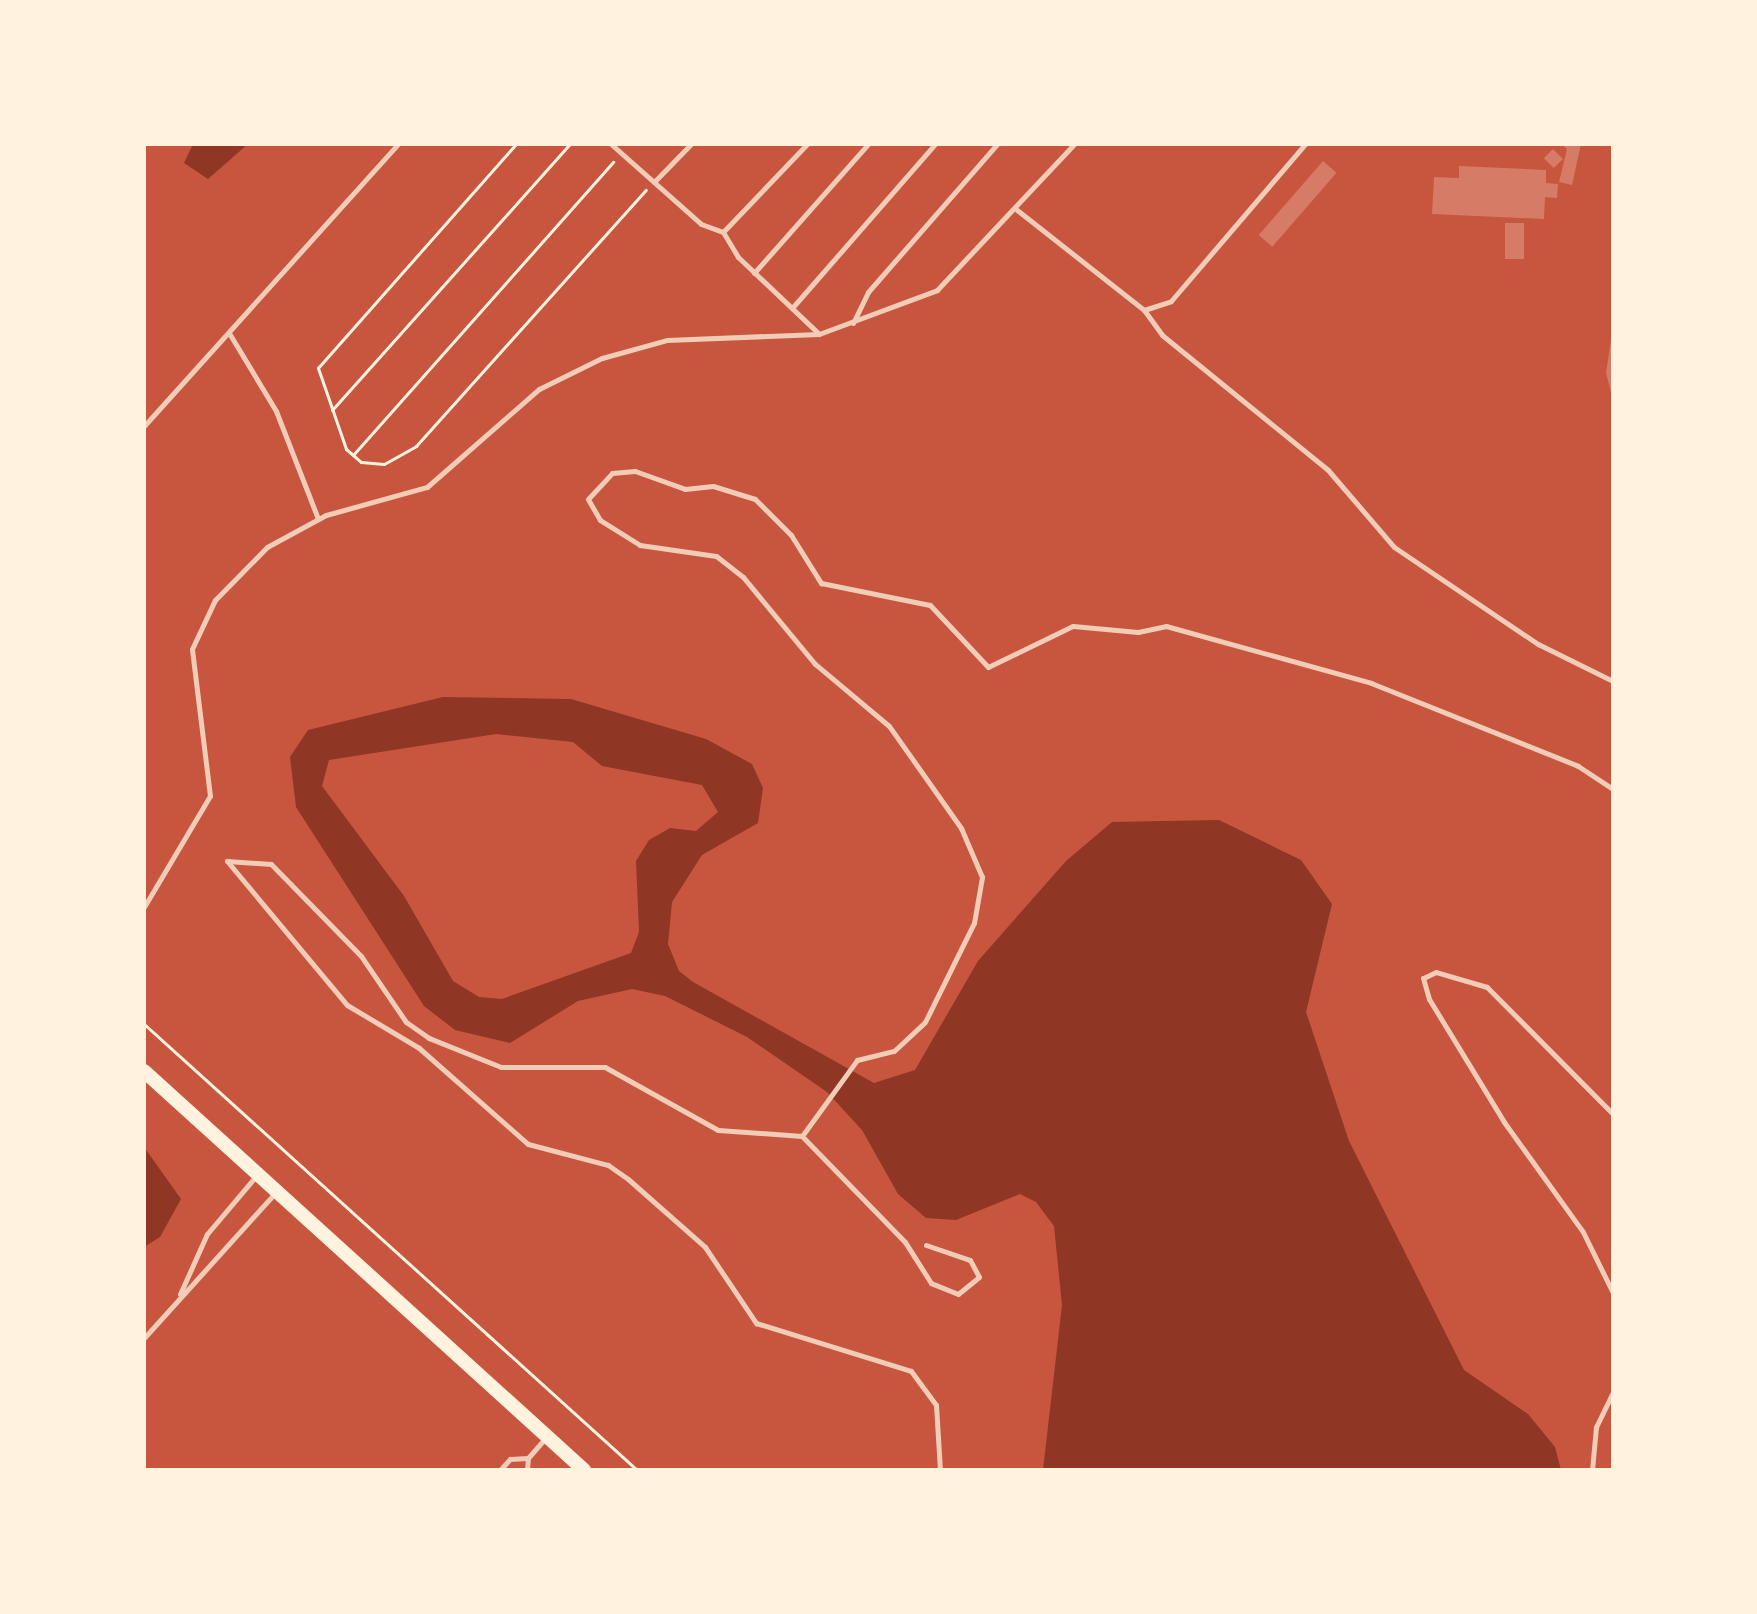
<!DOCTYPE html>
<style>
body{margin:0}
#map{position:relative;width:1757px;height:1614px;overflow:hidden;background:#c8553d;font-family:"Open Sans",sans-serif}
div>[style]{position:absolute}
.water>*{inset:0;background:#8f3625}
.building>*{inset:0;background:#d67c66;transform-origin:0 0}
.path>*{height:3px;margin:-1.5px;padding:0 1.5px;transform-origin:1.5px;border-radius:1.5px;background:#fff3e0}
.service>*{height:5px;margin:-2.5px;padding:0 2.5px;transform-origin:2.5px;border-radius:2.5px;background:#f1ccb7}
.secondary>*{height:14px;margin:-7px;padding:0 7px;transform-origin:7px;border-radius:7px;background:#fff3e0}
span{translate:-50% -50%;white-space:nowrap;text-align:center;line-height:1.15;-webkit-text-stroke:8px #fff3e0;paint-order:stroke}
.frame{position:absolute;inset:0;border:146px solid #fff3e0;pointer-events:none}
</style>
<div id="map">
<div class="water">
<div style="clip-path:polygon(193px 144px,248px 144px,208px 179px,184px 163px)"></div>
<div style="clip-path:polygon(evenodd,443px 697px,571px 699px,706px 739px,752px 764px,763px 788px,758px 823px,702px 855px,672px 902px,668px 944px,679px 971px,693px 982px,874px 1083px,915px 1070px,978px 961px,1066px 861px,1112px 822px,1219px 820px,1301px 860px,1332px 904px,1306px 1012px,1349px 1141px,1464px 1370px,1528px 1414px,1555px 1447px,1561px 1470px,1043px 1470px,1062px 1305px,1054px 1226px,1036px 1202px,1020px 1194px,956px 1220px,926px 1218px,898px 1194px,862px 1130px,827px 1092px,747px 1037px,665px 996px,632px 989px,578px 1001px,510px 1043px,455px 1030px,424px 1006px,296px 807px,290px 757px,308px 730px,443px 697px,496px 734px,573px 742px,602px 766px,702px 785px,718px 812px,696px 831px,670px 828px,649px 840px,636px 861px,639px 932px,631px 953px,502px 999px,479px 997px,453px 981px,404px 896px,322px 786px,329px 760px,496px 734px)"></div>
<div style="clip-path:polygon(144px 1147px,181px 1199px,160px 1237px,144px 1247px)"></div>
</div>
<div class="building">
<div style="clip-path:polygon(1561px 144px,1581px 144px,1572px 185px,1559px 182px,1567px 149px)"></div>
<div style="left:1553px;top:149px;width:14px;height:13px;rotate:45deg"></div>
<div style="left:1323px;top:161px;width:18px;height:98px;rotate:41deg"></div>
<div style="clip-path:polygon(1459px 166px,1546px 170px,1546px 183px,1558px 184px,1557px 198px,1545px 197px,1544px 219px,1432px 214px,1434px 177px,1459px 178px)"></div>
<div style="left:1505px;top:223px;width:19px;height:36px"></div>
<div style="clip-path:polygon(1611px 340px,1613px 340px,1612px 396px,1606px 373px)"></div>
</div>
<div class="path">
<div style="left:516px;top:144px;width:299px;rotate:131.5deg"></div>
<div style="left:318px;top:368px;width:86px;rotate:70.9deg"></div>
<div style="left:346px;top:449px;width:20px;rotate:41deg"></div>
<div style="left:361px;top:462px;width:23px;rotate:5deg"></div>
<div style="left:384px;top:464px;width:37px;rotate:-29deg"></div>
<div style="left:416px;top:446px;width:344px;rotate:-48.1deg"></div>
<div style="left:332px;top:410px;width:357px;rotate:-48.2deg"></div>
<div style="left:353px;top:455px;width:392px;rotate:-48.4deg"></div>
<div style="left:144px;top:1024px;width:665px;rotate:42.13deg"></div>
</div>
<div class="service">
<div style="left:611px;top:144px;width:120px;rotate:41.6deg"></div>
<div style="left:701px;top:224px;width:23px;rotate:20deg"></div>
<div style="left:723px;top:232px;width:122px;rotate:-46.3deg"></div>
<div style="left:654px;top:182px;width:53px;rotate:-45.8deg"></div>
<div style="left:1017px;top:210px;width:162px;rotate:38.2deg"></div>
<div style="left:1144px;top:310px;width:28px;rotate:-18deg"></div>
<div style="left:1171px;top:301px;width:206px;rotate:-49.5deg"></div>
<div style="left:723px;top:232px;width:29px;rotate:59deg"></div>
<div style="left:738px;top:257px;width:112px;rotate:43.5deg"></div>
<div style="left:754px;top:273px;width:172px;rotate:-48.5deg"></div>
<div style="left:792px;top:308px;width:218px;rotate:-48.9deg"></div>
<div style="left:1144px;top:310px;width:31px;rotate:54deg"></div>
<div style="left:1162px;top:335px;width:214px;rotate:39.1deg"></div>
<div style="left:1328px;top:470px;width:101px;rotate:49.4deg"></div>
<div style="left:1394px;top:547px;width:174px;rotate:34deg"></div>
<div style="left:1538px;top:644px;width:84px;rotate:26.3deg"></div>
<div style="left:853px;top:323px;width:34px;rotate:-64deg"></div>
<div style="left:868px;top:292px;width:196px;rotate:-48.9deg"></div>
<div style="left:229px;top:333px;width:91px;rotate:58.9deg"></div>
<div style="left:276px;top:411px;width:116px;rotate:68.7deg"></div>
<div style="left:144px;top:426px;width:380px;rotate:-48deg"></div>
<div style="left:144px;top:907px;width:129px;rotate:-59.3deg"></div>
<div style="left:210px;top:796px;width:148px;rotate:-97deg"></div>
<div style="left:192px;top:649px;width:54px;rotate:-64.9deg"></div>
<div style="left:215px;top:600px;width:74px;rotate:-45.5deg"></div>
<div style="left:267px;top:547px;width:67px;rotate:-28.5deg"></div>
<div style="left:326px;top:515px;width:105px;rotate:-15.5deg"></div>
<div style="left:427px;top:487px;width:149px;rotate:-41.2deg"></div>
<div style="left:539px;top:389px;width:70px;rotate:-26.2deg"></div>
<div style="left:602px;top:358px;width:67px;rotate:-15.5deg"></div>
<div style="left:667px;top:340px;width:152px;rotate:-2.3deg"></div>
<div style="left:819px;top:334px;width:126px;rotate:-20.4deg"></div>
<div style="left:937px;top:290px;width:200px;rotate:-46.8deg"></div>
<div style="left:1613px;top:1114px;width:179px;rotate:-134.8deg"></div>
<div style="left:1487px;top:987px;width:53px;rotate:-163.6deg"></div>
<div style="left:1436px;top:972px;width:14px;rotate:155deg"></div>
<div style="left:1423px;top:978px;width:22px;rotate:74deg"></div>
<div style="left:1429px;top:999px;width:144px;rotate:58.6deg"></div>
<div style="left:1504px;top:1122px;width:135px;rotate:54.3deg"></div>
<div style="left:1583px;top:1232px;width:68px;rotate:63.8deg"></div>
<div style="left:802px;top:1136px;width:94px;rotate:-54.1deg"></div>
<div style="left:857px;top:1060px;width:38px;rotate:-14deg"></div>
<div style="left:894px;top:1051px;width:42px;rotate:-43.1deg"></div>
<div style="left:925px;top:1022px;width:110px;rotate:-63.7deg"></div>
<div style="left:974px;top:923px;width:47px;rotate:-80.1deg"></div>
<div style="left:982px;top:877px;width:53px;rotate:-113.2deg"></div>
<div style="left:961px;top:828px;width:125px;rotate:-125.2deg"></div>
<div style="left:889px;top:726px;width:97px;rotate:-140deg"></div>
<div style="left:815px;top:664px;width:113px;rotate:-129.6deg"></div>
<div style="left:743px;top:577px;width:34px;rotate:-142deg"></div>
<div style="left:716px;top:556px;width:77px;rotate:-171.8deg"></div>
<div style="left:640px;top:545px;width:47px;rotate:-148deg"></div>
<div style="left:600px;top:520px;width:24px;rotate:-120deg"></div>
<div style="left:588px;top:499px;width:35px;rotate:-47deg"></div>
<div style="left:612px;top:473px;width:23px;rotate:-5deg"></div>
<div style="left:635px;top:471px;width:53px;rotate:19.8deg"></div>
<div style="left:685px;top:489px;width:28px;rotate:-6deg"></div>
<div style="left:713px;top:486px;width:44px;rotate:17.2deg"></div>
<div style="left:755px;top:499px;width:51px;rotate:45deg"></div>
<div style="left:791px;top:535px;width:57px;rotate:58deg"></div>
<div style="left:821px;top:583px;width:111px;rotate:11.4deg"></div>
<div style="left:930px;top:605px;width:85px;rotate:46.9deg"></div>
<div style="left:988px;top:667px;width:94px;rotate:-25.8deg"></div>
<div style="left:1073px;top:626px;width:65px;rotate:5.3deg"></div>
<div style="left:1138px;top:632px;width:29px;rotate:-12deg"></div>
<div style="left:1166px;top:626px;width:213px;rotate:15.5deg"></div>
<div style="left:1371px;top:683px;width:223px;rotate:21.8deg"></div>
<div style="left:1578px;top:766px;width:42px;rotate:33.3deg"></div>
<div style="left:926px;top:1245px;width:46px;rotate:18.8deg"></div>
<div style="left:970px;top:1260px;width:19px;rotate:62deg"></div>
<div style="left:979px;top:1277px;width:27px;rotate:141deg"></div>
<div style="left:958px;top:1294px;width:29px;rotate:-158deg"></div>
<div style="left:931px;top:1283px;width:49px;rotate:-122.4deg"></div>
<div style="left:905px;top:1242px;width:148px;rotate:-134.2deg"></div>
<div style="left:802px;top:1136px;width:84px;rotate:-175.9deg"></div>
<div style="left:718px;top:1130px;width:129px;rotate:-150.9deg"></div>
<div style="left:605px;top:1067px;width:104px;rotate:180deg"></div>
<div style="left:501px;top:1067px;width:78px;rotate:-158.1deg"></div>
<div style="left:429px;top:1038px;width:28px;rotate:-145deg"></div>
<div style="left:406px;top:1022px;width:80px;rotate:-124.3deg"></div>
<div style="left:361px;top:956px;width:129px;rotate:-134.4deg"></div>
<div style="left:271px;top:864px;width:44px;rotate:-176.1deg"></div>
<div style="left:227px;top:861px;width:187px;rotate:50.2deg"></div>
<div style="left:347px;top:1005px;width:84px;rotate:30.8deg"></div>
<div style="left:419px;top:1048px;width:145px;rotate:41.4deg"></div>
<div style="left:528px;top:1144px;width:83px;rotate:14.7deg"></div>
<div style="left:608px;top:1165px;width:24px;rotate:35deg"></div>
<div style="left:628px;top:1179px;width:103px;rotate:41.4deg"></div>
<div style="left:705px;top:1247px;width:92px;rotate:56.1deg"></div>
<div style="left:756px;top:1323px;width:162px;rotate:17.2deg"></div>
<div style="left:911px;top:1371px;width:42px;rotate:53.7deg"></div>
<div style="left:936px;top:1405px;width:65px;rotate:86.5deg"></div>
<div style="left:180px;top:1294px;width:66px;rotate:-65.8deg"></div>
<div style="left:207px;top:1234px;width:76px;rotate:-49.8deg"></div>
<div style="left:144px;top:1338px;width:195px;rotate:-47.9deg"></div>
<div style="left:528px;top:1458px;width:28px;rotate:-49deg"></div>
<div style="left:500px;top:1470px;width:15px;rotate:-48deg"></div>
<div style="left:510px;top:1459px;width:18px;rotate:-3deg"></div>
<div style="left:528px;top:1458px;width:12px;rotate:95deg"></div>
<div style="left:1592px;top:1470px;width:43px;rotate:-84.7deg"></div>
<div style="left:1596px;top:1427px;width:39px;rotate:-64deg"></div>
</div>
<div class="secondary">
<div style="left:144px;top:1071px;width:594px;rotate:42.2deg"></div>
</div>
<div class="frame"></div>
</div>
